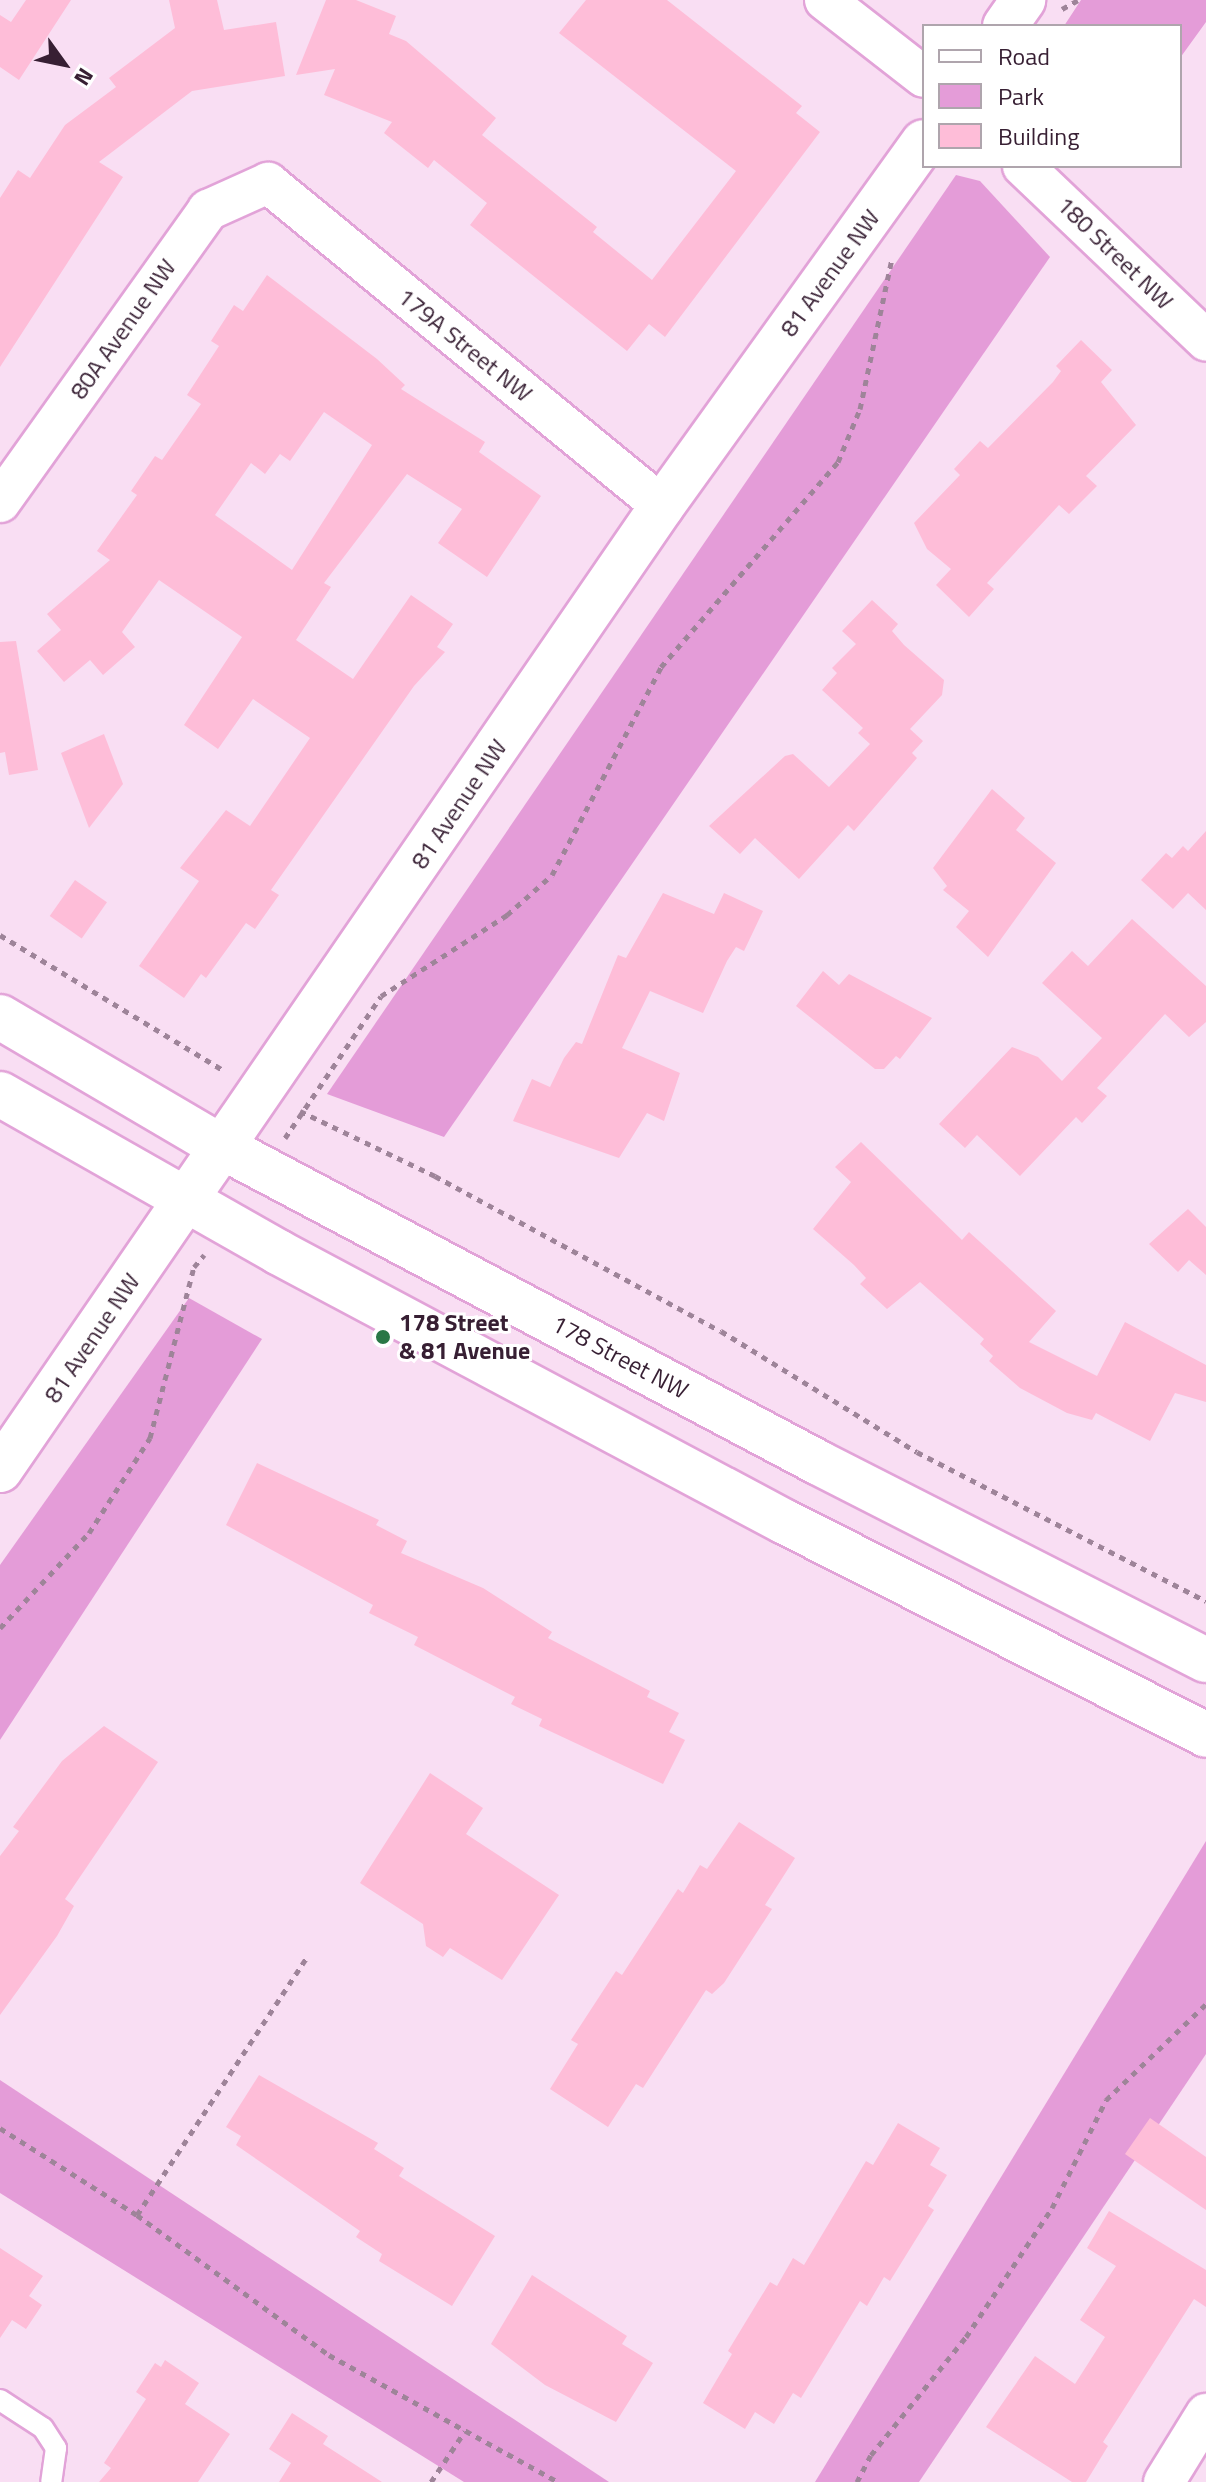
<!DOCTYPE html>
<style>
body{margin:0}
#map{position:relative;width:1206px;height:2482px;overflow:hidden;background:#f9def3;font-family:"Titillium Web",sans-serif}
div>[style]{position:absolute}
.green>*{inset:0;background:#e49cd8}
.building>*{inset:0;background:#febdd8;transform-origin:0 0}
.path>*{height:5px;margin-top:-2.5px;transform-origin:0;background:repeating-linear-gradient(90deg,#9e8499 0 6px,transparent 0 12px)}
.roads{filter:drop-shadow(2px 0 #e2a3d8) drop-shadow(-2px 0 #e2a3d8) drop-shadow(0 2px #e2a3d8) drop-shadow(0 -2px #e2a3d8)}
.lane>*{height:20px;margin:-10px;padding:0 10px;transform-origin:10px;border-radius:10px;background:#fff}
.street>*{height:40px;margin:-20px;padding:0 20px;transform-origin:20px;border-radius:20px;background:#fff}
.secondary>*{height:44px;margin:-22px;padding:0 22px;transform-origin:22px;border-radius:22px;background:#fff}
.dots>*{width:22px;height:22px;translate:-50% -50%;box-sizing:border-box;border:4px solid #fff;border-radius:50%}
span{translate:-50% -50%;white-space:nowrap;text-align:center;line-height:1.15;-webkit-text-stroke:6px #fff;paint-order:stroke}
.street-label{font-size:24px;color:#371f33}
.poi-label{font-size:24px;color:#371f33;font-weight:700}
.left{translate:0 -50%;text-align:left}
.legend{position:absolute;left:922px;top:24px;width:260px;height:144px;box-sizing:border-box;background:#fff;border:2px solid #afa5ad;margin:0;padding:10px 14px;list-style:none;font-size:24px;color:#371f33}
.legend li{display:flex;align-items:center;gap:16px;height:40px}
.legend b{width:40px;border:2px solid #afa5ad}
.north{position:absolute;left:24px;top:24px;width:80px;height:80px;-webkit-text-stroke:6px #fff;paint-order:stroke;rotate:123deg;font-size:22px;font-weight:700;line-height:32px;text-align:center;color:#371f33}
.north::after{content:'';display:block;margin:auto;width:28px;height:36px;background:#371f33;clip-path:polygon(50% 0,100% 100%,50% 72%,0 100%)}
</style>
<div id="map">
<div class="green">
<div style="clip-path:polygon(1081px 0,1206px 0,1206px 22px,1180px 58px,1180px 26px,1064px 26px)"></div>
<div style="clip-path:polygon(956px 175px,980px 181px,1050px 257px,444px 1137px,327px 1094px)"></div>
<div style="clip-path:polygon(189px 1298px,262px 1339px,0 1740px,0 1565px)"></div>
<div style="clip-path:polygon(1206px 1841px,1206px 2054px,919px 2482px,815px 2482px)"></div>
<div style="clip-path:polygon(0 2080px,609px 2482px,464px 2482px,0 2193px)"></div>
</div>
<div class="building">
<div style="clip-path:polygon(26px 0,71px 0,19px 80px,0 67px,0 15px,11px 22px)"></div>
<div style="clip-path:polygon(169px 0,217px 0,224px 30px,276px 22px,285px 76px,192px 91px,99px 162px,123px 177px,0 367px,0 198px,18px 170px,30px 178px,65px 125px,116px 87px,109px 78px,175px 28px)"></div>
<div style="clip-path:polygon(326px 0,356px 0,396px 16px,389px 34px,406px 41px,496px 118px,482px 135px,597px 227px,593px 232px,652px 280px,736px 171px,559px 33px,586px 0,667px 0,802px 106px,796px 113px,820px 132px,665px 337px,649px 324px,627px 351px,470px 225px,487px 203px,434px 160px,428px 168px,384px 133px,392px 122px,324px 95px,335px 69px,296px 75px)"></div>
<div style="clip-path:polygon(evenodd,267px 275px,377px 359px,405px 385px,401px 389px,485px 442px,479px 452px,541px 496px,487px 577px,438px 543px,462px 509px,407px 474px,324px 583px,331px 587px,296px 640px,353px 679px,411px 595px,453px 624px,437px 647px,445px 652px,414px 686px,271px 890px,279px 895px,255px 929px,246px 923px,206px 978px,201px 974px,184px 998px,139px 966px,199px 881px,180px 868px,226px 810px,250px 826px,310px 738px,253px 699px,218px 749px,184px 725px,242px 637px,159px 580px,122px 632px,135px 647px,103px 675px,90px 660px,64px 682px,37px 651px,61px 630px,47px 614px,110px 560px,97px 551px,137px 495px,131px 491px,155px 456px,162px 460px,201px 404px,187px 395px,219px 346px,211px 341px,234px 305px,243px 311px,267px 275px,324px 412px,372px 445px,292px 570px,215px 515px,251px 463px,265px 474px,280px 454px,290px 461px,324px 412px)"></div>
<div style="clip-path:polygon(1081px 340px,1112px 370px,1101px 382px,1136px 425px,1086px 476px,1097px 486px,1069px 514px,1059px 505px,987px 583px,994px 589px,969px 617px,936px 585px,951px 569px,927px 549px,914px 523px,960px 475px,954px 469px,980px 441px,988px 448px,1053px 382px,1061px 371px,1056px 366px)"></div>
<div style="clip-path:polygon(872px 600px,898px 624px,892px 631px,904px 645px,944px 680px,942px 695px,910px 729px,923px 741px,912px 753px,917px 758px,854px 831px,848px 825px,799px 879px,755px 838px,740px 854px,709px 826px,785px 756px,793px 754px,829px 787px,870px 744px,858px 733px,863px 728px,822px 690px,837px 673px,832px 668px,856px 644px,842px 631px)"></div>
<div style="clip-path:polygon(16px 641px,38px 770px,9px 775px,5px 752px,0 753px,0 642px)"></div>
<div style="clip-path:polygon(104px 734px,123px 784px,89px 828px,61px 753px)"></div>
<div style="clip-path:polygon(992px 789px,1025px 818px,1016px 830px,1056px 863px,988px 957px,956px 927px,969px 911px,943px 890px,947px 886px,933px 868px)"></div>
<div style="clip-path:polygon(1206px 831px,1206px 910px,1188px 893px,1173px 909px,1141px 880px,1166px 853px,1172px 858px,1183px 846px,1188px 851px)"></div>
<div style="left:75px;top:880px;width:39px;height:44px;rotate:35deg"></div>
<div style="clip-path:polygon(663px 893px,714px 914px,724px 893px,763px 911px,744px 951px,736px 947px,727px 961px,703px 1013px,650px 991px,622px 1048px,680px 1073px,664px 1121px,647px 1113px,619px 1158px,513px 1121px,532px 1079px,550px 1087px,564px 1058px,576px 1042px,582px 1044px,618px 955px,626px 958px)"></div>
<div style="clip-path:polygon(1132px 919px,1206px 986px,1206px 1022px,1189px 1037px,1165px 1014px,1097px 1088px,1107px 1096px,1082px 1123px,1076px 1117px,1020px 1176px,977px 1135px,965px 1148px,939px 1124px,1012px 1047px,1038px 1057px,1062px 1081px,1102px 1038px,1042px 983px,1072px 951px,1088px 966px)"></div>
<div style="clip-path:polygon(823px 971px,839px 985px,849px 974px,932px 1018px,900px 1059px,896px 1056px,884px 1069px,875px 1069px,796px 1006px)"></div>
<div style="clip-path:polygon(861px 1142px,962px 1240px,969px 1232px,1056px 1311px,1029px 1342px,1097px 1376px,1125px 1322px,1206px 1365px,1206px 1402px,1175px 1393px,1150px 1441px,1096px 1413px,1092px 1420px,1067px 1413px,1020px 1388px,989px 1361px,993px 1356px,980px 1344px,984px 1339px,920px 1282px,887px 1309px,860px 1284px,866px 1278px,854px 1265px,813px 1229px,851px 1182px,835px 1167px)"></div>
<div style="clip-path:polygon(1188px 1209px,1206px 1227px,1206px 1275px,1189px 1260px,1178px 1272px,1149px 1244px)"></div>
<div style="clip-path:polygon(257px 1463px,379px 1520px,376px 1525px,407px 1541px,401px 1553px,483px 1588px,552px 1632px,548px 1638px,650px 1691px,647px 1697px,679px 1713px,669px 1732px,685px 1740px,663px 1784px,539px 1726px,542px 1719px,511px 1704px,515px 1697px,414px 1645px,418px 1637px,369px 1613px,373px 1605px,226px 1525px)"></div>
<div style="clip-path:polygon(104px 1726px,158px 1762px,65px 1899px,74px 1906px,57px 1936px,0 2015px,0 1856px,19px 1831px,13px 1827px,62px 1761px)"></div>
<div style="clip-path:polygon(430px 1773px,483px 1808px,466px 1834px,559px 1895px,502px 1980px,450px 1948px,443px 1957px,426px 1946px,423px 1924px,360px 1883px)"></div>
<div style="clip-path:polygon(739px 1822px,795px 1858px,765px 1905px,772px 1909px,724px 1983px,712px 1994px,706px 1990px,643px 2088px,636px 2084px,608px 2127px,550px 2089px,578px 2044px,571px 2040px,616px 1971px,622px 1975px,678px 1889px,683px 1893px,700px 1865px,707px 1869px)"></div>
<div style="clip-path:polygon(259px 2075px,378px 2143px,374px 2149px,404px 2168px,399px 2176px,495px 2236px,452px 2306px,379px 2261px,382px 2254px,356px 2237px,360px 2231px,236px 2145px,241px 2136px,226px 2127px)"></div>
<div style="clip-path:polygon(1150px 2118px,1206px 2157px,1206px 2210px,1125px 2154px)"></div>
<div style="clip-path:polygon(898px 2123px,940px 2148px,930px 2165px,947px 2175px,928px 2206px,934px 2210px,890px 2281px,884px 2277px,867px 2306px,860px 2301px,801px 2398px,793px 2393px,774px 2424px,755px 2412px,745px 2429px,703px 2403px,732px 2354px,728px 2351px,770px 2282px,777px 2286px,793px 2258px,804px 2265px,866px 2161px,873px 2165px)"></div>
<div style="clip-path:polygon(1109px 2211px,1206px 2270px,1206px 2307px,1194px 2299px,1103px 2442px,1108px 2446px,1086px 2482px,1072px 2482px,986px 2427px,1035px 2356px,1075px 2384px,1105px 2337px,1080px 2320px,1116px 2266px,1087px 2248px)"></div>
<div style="clip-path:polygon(0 2248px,43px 2276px,29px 2296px,42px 2305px,26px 2329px,12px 2320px,0 2338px)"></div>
<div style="clip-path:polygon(532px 2275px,627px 2336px,622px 2344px,653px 2363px,616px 2422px,545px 2385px,491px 2344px)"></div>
<div style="clip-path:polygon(165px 2360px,199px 2383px,185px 2404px,230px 2434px,198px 2482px,99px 2482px,111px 2468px,104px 2463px,146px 2399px,136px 2392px,155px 2363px,161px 2367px)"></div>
<div style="clip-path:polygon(292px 2413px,328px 2436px,323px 2444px,382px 2482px,279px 2482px,291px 2463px,269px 2449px)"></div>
</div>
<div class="path">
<div style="left:1062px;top:9px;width:18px;rotate:-29deg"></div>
<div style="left:0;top:935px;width:263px;rotate:31.2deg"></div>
<div style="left:300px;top:1111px;width:150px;rotate:25.7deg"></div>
<div style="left:435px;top:1176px;width:325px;rotate:28.5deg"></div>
<div style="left:721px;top:1331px;width:230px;rotate:31.7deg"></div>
<div style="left:917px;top:1452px;width:325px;rotate:27.3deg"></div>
<div style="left:285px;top:1138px;width:171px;rotate:-55.9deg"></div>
<div style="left:381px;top:996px;width:150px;rotate:-32.7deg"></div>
<div style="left:507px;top:915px;width:60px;rotate:-41.6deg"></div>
<div style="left:552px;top:875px;width:235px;rotate:-62.3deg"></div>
<div style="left:661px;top:667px;width:271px;rotate:-49.2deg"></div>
<div style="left:838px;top:462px;width:57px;rotate:-67.5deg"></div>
<div style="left:860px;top:409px;width:153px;rotate:-78deg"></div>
<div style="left:0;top:1628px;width:130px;rotate:-46.9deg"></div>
<div style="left:89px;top:1533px;width:113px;rotate:-57.3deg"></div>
<div style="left:150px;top:1438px;width:177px;rotate:-75.6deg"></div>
<div style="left:194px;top:1267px;width:16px;rotate:-50deg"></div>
<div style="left:0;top:2128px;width:162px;rotate:32.4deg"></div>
<div style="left:137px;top:2215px;width:238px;rotate:36.1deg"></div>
<div style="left:329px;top:2355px;width:262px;rotate:29deg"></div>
<div style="left:137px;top:2215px;width:310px;rotate:-56.6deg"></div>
<div style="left:431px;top:2482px;width:61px;rotate:-56.3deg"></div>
<div style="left:857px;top:2482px;width:30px;rotate:-63deg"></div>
<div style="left:871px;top:2455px;width:151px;rotate:-51.2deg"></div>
<div style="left:966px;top:2337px;width:155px;rotate:-56.3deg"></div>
<div style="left:1052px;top:2208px;width:121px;rotate:-63.4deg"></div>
<div style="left:1106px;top:2100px;width:139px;rotate:-43.8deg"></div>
</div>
<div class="roads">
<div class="lane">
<div style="left:0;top:2400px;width:51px;rotate:33.1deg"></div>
<div style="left:43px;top:2428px;width:24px;rotate:57deg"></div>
<div style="left:56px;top:2448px;width:34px;rotate:98deg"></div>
</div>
<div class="street">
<div style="left:825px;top:0;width:125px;rotate:37.9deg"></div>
<div style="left:1023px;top:166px;width:253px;rotate:43.6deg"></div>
<div style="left:0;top:502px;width:359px;rotate:-54.5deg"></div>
<div style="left:208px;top:210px;width:66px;rotate:-24.2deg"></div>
<div style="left:268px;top:183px;width:509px;rotate:39.34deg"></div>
<div style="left:1164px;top:2482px;width:80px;rotate:-58.3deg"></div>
</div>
<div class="secondary">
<div style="left:1005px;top:26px;width:32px;rotate:-55deg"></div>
<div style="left:0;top:1017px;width:257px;rotate:30.4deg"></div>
<div style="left:222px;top:1147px;width:675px;rotate:27.89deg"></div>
<div style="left:819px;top:1463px;width:434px;rotate:27deg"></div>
<div style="left:0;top:1094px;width:320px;rotate:29.6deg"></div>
<div style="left:278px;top:1252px;width:574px;rotate:28.04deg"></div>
<div style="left:785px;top:1522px;width:472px;rotate:26.8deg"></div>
<div style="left:0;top:1470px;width:1169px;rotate:-55.52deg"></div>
<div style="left:662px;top:506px;width:448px;rotate:-54.3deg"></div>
</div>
</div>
<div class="dots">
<div style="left:383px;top:1337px;background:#2a7746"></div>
</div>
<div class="street-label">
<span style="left:1115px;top:253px;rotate:44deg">180 Street NW</span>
<span style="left:830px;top:273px;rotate:-54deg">81 Avenue NW</span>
<span style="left:123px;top:329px;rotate:-55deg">80A Avenue NW</span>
<span style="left:465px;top:345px;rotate:39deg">179A Street NW</span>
<span style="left:459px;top:804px;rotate:-56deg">81 Avenue NW</span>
<span style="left:92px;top:1338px;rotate:-56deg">81 Avenue NW</span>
<span style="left:620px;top:1357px;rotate:28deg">178 Street NW</span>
</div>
<div class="poi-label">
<span class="left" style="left:399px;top:1337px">178 Street<br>&amp; 81 Avenue</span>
</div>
<ul class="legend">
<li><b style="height:10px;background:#fff"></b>Road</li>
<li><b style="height:22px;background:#e49cd8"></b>Park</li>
<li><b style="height:22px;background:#febdd8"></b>Building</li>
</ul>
<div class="north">N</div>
</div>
